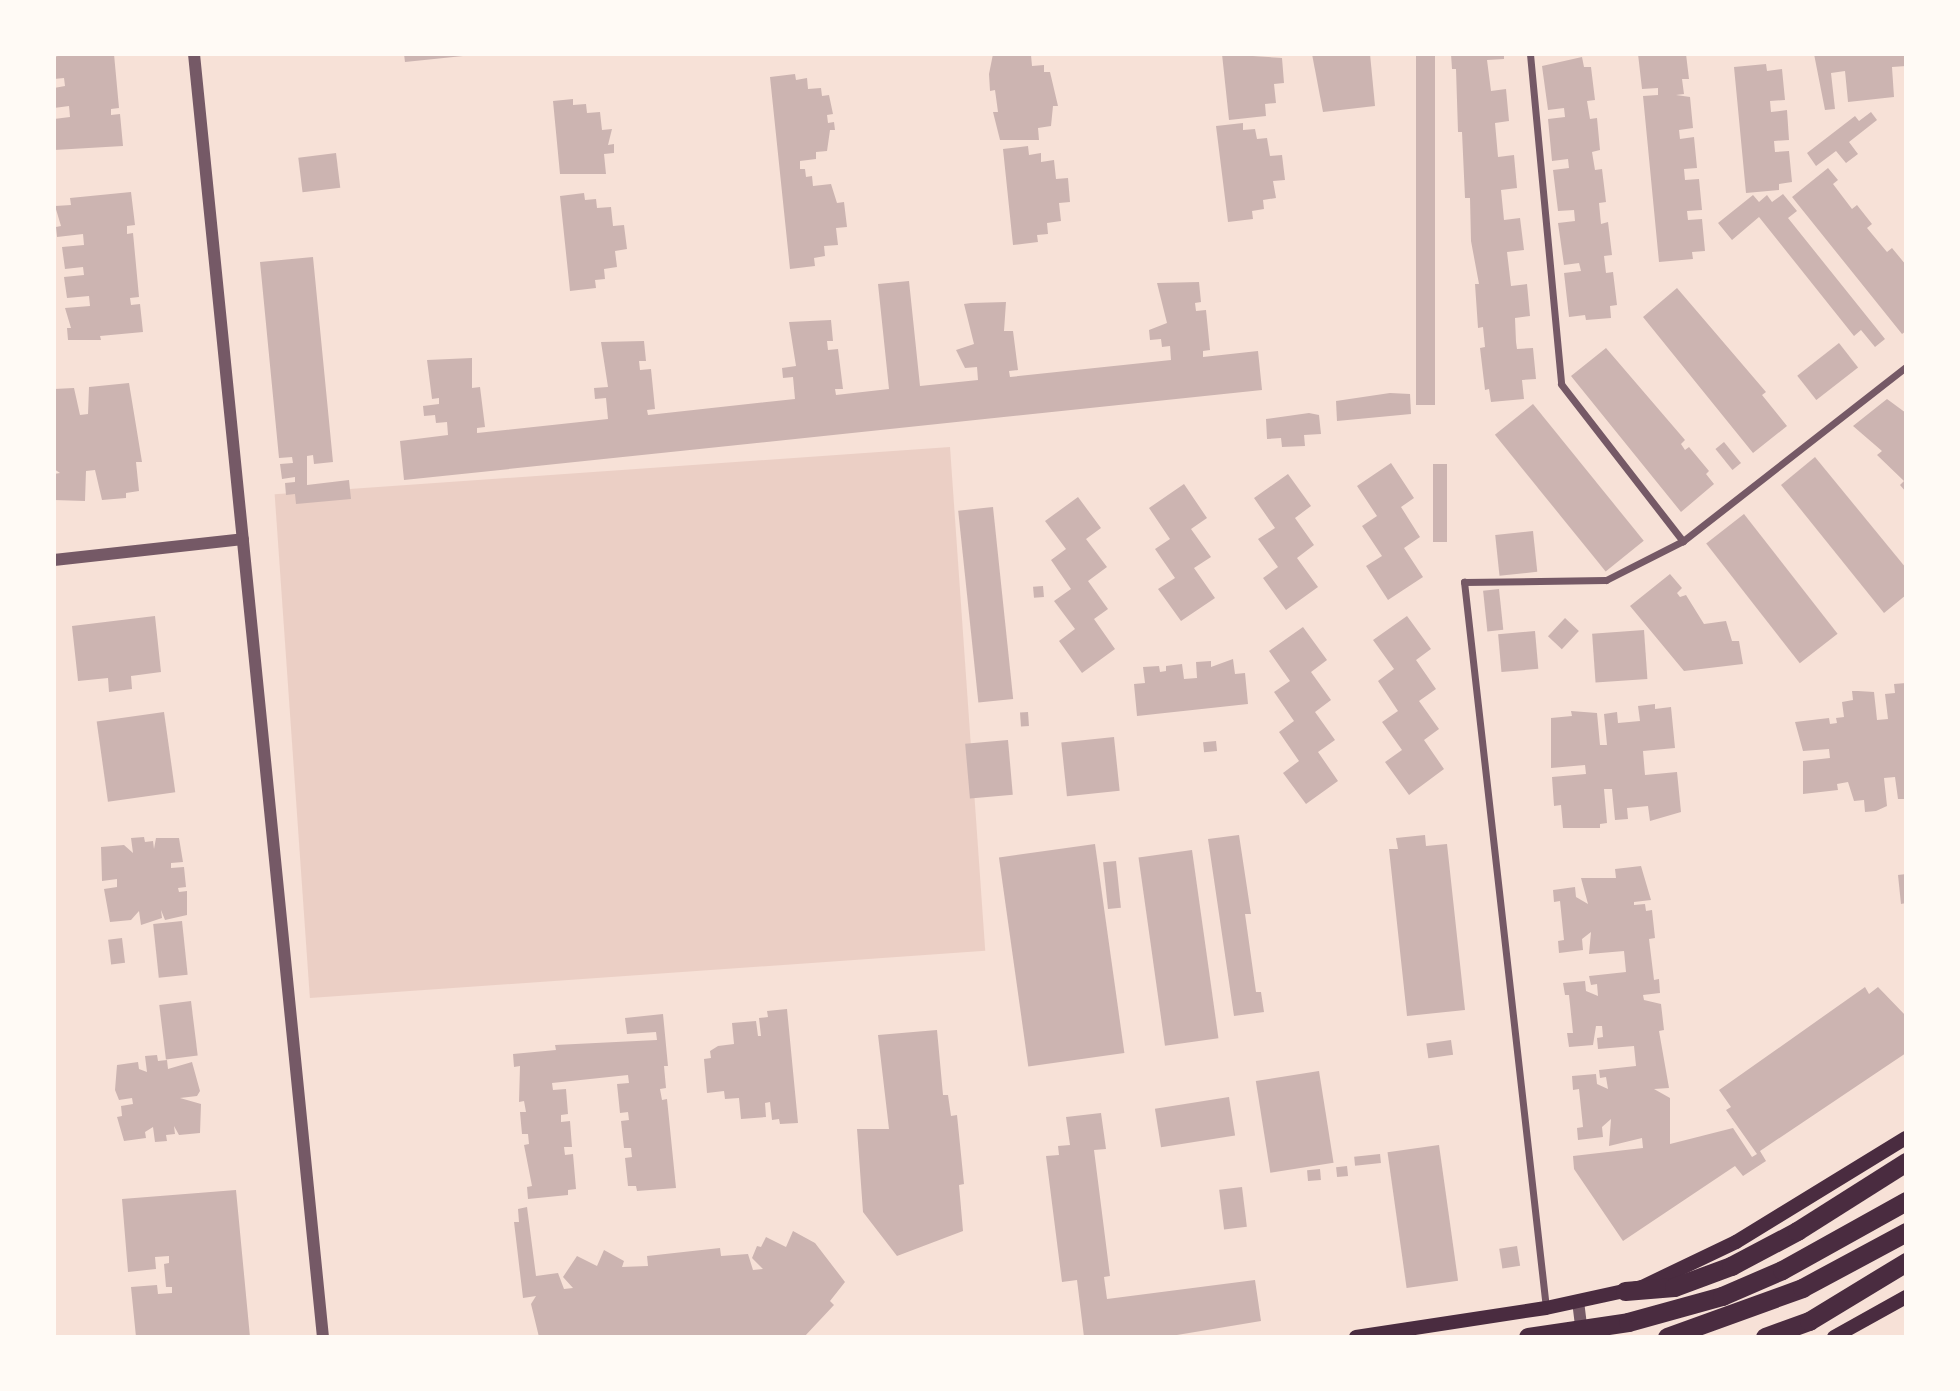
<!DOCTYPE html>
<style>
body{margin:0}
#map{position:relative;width:1960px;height:1391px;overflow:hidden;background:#f7e1d7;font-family:Manrope,sans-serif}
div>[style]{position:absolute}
.green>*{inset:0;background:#ebcfc5;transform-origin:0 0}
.building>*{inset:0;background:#ccb4b1;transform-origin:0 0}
.minor>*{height:7px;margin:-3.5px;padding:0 3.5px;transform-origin:3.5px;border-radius:3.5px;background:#755966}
.tertiary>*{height:12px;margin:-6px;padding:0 6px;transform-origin:6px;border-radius:6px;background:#755966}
.secondary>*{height:14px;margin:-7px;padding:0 7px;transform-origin:7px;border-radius:7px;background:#4a2c40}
.trunk>*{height:19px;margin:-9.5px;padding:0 9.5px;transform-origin:9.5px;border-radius:9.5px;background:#4a2c40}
span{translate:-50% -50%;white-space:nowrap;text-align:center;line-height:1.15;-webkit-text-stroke:5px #fffaf5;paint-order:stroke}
.frame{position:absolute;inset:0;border:56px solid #fffaf5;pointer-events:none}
</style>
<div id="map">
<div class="green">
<div style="left:950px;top:447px;width:505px;height:677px;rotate:86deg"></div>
</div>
<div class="building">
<div style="clip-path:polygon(65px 54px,114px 54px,119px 108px,111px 109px,111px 115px,120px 114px,123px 146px,54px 150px,54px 119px,70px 117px,69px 106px,54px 108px,54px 88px,65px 86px,64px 78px,54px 79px,54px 57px)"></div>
<div style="clip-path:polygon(404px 54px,463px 54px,463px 56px,405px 62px)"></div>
<div style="clip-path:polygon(993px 54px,1031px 55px,1032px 66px,1044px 65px,1044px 72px,1050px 72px,1058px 106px,1053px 106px,1051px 126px,1038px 128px,1039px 140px,1000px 140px,993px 112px,998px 112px,995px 90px,990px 91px,989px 74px)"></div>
<div style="clip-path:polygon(1222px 54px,1282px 58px,1284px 83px,1274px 84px,1276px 103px,1265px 104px,1266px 116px,1229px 120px)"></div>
<div style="clip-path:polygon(1312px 54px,1370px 54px,1375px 106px,1323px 112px)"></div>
<div style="left:1416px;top:54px;width:19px;height:351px"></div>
<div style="clip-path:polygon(1451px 54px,1504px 54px,1504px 59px,1487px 60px,1491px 91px,1506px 89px,1509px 121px,1495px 123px,1498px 157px,1514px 155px,1517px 188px,1501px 190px,1504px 220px,1520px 218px,1524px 250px,1507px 252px,1511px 286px,1527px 284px,1530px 316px,1515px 318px,1516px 342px,1517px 349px,1533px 348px,1536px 379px,1522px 380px,1524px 399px,1491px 402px,1489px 389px,1485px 390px,1480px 348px,1485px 347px,1483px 327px,1478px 328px,1475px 284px,1479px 284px,1471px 241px,1470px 198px,1465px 198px,1462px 132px,1458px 132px,1456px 69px,1452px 69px)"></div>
<div style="clip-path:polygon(1638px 54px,1686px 54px,1689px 79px,1682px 79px,1684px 94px,1676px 95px,1690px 97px,1693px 128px,1679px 130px,1680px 139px,1694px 137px,1697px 168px,1684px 169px,1685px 180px,1699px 179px,1702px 210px,1687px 211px,1688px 220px,1702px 219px,1705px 251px,1692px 252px,1693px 259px,1659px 262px,1643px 96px,1658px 95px,1658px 88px,1642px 89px)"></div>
<div style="clip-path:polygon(1814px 54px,1906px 54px,1906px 66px,1892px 67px,1894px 97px,1848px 102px,1845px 71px,1831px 73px,1835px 109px,1825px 110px)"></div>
<div style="clip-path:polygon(1582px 57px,1584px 67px,1591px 67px,1595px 100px,1587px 101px,1590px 119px,1597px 118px,1600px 150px,1592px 152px,1595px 170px,1602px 169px,1606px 202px,1599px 203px,1601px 224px,1608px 222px,1612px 255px,1604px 256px,1606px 273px,1613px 272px,1617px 305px,1610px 306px,1611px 318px,1586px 320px,1585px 315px,1569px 317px,1564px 273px,1581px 271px,1579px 263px,1564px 265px,1558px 223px,1575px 221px,1574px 210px,1558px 211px,1553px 170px,1569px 168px,1568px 159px,1552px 161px,1548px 119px,1565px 117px,1564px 108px,1548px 110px,1542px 66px)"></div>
<div style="clip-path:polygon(1766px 64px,1767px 71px,1782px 69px,1785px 100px,1770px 101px,1771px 112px,1787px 110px,1789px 140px,1774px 141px,1775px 152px,1789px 151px,1792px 182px,1779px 184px,1779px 190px,1746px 193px,1734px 67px)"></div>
<div style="clip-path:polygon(795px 74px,796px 80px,807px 78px,808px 89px,821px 88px,822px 96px,829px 95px,833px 114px,827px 115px,828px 123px,834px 122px,835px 130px,830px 130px,827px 151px,816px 152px,816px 159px,800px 161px,800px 169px,805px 169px,806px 177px,812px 176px,813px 186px,831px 184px,837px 203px,844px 202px,847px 227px,836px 228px,838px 245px,824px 246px,825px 256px,814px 258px,815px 266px,790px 269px,770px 77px)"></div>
<div style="clip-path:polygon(573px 99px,573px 105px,586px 104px,587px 113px,600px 112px,602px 130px,612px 129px,608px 145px,614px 144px,614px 153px,604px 154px,606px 174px,560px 174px,553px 101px)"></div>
<div style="clip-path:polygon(1871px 112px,1877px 120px,1849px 142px,1858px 154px,1846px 163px,1836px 151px,1816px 166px,1807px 153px,1855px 116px,1859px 121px)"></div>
<div style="clip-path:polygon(1243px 123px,1243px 130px,1255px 129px,1257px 139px,1267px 138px,1270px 156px,1282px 155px,1285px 180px,1273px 181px,1276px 198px,1263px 200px,1264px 209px,1252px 211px,1253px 219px,1228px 222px,1216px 126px)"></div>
<div style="clip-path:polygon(1028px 146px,1029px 155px,1041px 153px,1041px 162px,1054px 160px,1056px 179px,1068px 178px,1070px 202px,1059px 203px,1061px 221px,1047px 223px,1048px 234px,1037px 235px,1038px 242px,1013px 245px,1003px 149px)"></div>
<div style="left:336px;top:153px;width:35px;height:38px;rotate:83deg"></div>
<div style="clip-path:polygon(1828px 168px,1838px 180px,1833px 184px,1852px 209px,1857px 205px,1872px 224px,1867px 228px,1887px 252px,1892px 248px,1906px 265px,1906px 331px,1902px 334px,1792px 197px)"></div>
<div style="clip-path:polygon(131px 192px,135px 225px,127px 226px,127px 234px,133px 233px,139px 297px,130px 298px,131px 305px,140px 304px,143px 332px,100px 336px,101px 340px,68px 340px,67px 328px,71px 328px,65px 308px,90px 306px,89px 296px,67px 298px,64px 277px,84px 275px,83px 267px,65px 269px,62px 247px,84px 245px,83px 234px,57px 237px,56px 227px,61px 226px,55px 206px,71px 205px,70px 198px)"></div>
<div style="clip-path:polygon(584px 193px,585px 200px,596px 199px,597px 208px,611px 207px,613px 226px,624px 225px,627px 249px,615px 251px,617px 267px,604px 269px,605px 279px,595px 280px,596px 288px,570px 291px,560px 196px)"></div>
<div style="clip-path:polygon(1783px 194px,1797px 211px,1788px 218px,1885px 339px,1875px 347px,1861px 330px,1854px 336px,1759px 217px,1732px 240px,1718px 223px,1753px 195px,1759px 202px,1767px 195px,1772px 202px)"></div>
<div style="clip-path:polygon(313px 257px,333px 462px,314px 464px,313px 455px,307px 456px,307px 485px,349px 480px,351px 499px,296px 504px,295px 494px,286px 495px,285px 483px,295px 482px,295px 477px,282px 479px,280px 464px,293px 463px,292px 457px,279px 458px,260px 262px)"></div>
<div style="clip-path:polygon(909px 281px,920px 386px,978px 380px,977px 367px,965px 368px,956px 350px,974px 344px,964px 304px,971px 303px,1006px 302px,1004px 331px,1013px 331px,1018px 370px,1009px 371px,1010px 377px,1171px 360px,1170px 346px,1162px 347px,1161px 339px,1150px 340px,1149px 330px,1167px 323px,1157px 283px,1199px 282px,1201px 302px,1195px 303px,1196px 311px,1206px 310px,1210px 350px,1203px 351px,1203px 357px,1258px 351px,1262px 390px,404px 480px,400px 441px,448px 435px,447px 422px,436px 423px,435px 415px,424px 416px,423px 406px,439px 404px,439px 398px,432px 399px,427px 360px,472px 358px,472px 388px,480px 387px,485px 427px,477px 428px,477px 433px,608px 419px,606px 398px,595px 399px,594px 388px,608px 387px,601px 342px,644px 341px,646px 361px,639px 361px,640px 370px,651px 369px,655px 409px,647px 410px,648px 415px,795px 399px,793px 377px,783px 378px,782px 368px,796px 366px,789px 322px,831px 320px,833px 341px,827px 341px,828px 350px,838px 349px,843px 389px,835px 389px,836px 395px,889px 389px,878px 284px)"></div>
<div style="clip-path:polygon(1677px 288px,1766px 392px,1762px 395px,1787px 426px,1753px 453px,1643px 317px)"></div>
<div style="left:1839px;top:343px;width:31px;height:53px;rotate:52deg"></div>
<div style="clip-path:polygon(1606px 348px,1685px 440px,1681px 444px,1685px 450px,1689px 447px,1709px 471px,1706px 474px,1714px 484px,1681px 512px,1571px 376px)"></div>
<div style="clip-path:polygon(129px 383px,142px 462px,136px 462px,139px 491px,126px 493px,126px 498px,102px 500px,95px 470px,86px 471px,85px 501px,54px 500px,54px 474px,60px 473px,54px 469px,54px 389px,74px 388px,80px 415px,88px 414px,89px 387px)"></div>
<div style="clip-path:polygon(1390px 393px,1410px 394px,1411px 414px,1337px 421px,1336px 401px)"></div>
<div style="clip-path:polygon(1887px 399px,1906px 413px,1906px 492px,1900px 485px,1904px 481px,1877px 455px,1882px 451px,1853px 426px)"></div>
<div style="left:1533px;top:404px;width:176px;height:49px;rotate:51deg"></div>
<div style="clip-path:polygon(1309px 413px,1319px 415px,1321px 434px,1304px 435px,1305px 446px,1282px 447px,1281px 438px,1267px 439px,1266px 419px)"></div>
<div style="left:1724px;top:442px;width:27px;height:11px;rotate:51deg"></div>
<div style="clip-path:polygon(1815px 457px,1906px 568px,1906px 595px,1884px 613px,1781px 485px)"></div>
<div style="clip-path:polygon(1391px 463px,1414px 498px,1401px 507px,1420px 537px,1404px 548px,1423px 577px,1388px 600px,1366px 566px,1382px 556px,1362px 526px,1377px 516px,1357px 486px)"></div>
<div style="left:1433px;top:464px;width:14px;height:78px"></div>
<div style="clip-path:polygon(1288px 474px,1311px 506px,1295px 518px,1314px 545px,1297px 558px,1318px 587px,1286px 610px,1263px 578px,1278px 567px,1258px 539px,1275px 528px,1254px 498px)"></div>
<div style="clip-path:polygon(1184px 484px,1207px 518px,1191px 529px,1211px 557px,1194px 568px,1215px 598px,1181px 621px,1158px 589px,1175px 578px,1155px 549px,1170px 539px,1149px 508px)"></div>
<div style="clip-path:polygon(1078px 497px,1101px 528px,1086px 539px,1107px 567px,1088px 581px,1108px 609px,1094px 619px,1115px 649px,1082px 673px,1059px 641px,1075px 629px,1054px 601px,1071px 589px,1051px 560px,1066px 549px,1045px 521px)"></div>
<div style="left:993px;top:507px;width:193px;height:35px;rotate:84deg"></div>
<div style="left:1744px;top:514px;width:152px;height:48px;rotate:52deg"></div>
<div style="left:1533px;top:531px;width:41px;height:38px;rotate:84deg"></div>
<div style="clip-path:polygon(1670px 574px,1682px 588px,1677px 593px,1680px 597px,1686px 595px,1704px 624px,1726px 621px,1732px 641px,1739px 641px,1743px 664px,1684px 671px,1630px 606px)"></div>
<div style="left:1043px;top:586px;width:11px;height:10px;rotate:85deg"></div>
<div style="left:1499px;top:589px;width:41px;height:16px;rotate:84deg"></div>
<div style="clip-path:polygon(155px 616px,161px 672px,131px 676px,132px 689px,109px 692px,108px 678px,78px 681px,72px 626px)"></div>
<div style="clip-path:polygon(1407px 616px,1431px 649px,1416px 660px,1436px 689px,1419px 701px,1439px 729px,1424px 740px,1444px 769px,1409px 795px,1385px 762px,1402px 750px,1382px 722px,1398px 711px,1378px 681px,1394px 669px,1373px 640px)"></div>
<div style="left:1565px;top:618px;width:19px;height:25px;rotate:43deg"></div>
<div style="clip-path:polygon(1303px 627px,1327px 660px,1311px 672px,1331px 700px,1315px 712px,1335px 740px,1318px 752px,1338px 781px,1306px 804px,1283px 773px,1299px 761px,1279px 732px,1294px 721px,1274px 692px,1290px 681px,1269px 651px)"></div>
<div style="left:1644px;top:630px;width:49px;height:52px;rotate:86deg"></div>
<div style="left:1535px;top:631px;width:38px;height:37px;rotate:85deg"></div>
<div style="clip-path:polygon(1233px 659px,1235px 674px,1245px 673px,1248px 704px,1137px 716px,1134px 684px,1145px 683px,1143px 667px,1159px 666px,1160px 672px,1166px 671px,1166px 666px,1182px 664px,1184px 679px,1197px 678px,1196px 662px,1211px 661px,1211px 667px)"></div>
<div style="clip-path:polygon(1906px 683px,1906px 799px,1898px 799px,1895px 777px,1884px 778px,1887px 806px,1876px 811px,1865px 812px,1864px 800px,1854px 801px,1848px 782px,1837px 784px,1838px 790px,1803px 794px,1803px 761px,1830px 758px,1829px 749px,1803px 751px,1795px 722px,1829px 718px,1830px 724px,1837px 723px,1836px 718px,1844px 717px,1842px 702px,1853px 700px,1852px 691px,1858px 691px,1874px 692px,1877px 720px,1888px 719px,1885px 694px,1895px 693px,1894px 684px)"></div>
<div style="clip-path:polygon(1655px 704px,1655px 709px,1671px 707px,1675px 748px,1643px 751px,1645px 775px,1677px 772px,1681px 812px,1650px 821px,1648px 806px,1627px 808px,1628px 819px,1615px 820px,1612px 789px,1604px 789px,1607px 823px,1600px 824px,1600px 828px,1563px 828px,1561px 805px,1554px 806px,1552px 777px,1586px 774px,1585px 765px,1551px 768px,1551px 718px,1572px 716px,1571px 711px,1597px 713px,1600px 745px,1607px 745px,1604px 714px,1617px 712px,1618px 723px,1640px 721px,1638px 706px)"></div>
<div style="left:164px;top:712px;width:81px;height:68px;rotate:82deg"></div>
<div style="left:1028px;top:712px;width:14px;height:8px;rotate:86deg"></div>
<div style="left:1114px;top:737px;width:54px;height:53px;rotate:84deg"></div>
<div style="left:1008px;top:740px;width:55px;height:43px;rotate:85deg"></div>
<div style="left:1216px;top:741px;width:10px;height:13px;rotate:84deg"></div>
<div style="clip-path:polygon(1239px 835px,1251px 914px,1245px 914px,1256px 992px,1261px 992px,1264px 1012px,1234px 1016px,1208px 839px)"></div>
<div style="clip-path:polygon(1425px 835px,1426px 846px,1447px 844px,1465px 1010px,1407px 1016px,1389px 849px,1398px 849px,1396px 838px)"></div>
<div style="clip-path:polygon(144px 837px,145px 842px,153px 841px,154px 849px,156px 838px,179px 838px,183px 862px,171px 863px,171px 868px,184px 867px,186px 887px,178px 888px,179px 892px,187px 891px,187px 915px,165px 920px,161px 910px,162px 918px,141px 925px,139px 911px,131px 920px,110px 922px,104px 889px,117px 887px,117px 879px,102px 881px,101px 847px,124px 845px,133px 853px,131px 838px)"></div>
<div style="left:1095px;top:844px;width:211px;height:97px;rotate:82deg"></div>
<div style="left:1192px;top:850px;width:190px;height:54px;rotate:82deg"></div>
<div style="left:1116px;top:861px;width:47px;height:13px;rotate:84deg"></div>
<div style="clip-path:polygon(1641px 866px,1651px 900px,1634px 902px,1634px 905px,1645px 904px,1646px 911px,1652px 910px,1655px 938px,1649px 939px,1654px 980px,1659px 979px,1660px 993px,1643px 995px,1644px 1000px,1661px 1004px,1664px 1030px,1659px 1031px,1669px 1088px,1654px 1089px,1670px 1098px,1670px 1144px,1733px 1128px,1752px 1157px,1757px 1154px,1726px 1110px,1731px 1107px,1719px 1090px,1865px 987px,1869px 994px,1878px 987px,1906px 1016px,1906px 1053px,1760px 1151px,1766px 1161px,1743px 1176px,1735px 1166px,1623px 1241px,1574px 1169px,1573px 1156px,1643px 1148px,1642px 1138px,1609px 1146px,1611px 1119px,1602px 1127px,1603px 1137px,1578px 1140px,1577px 1128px,1583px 1127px,1579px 1089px,1573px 1090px,1572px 1076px,1596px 1074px,1597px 1084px,1608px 1089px,1606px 1077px,1600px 1078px,1599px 1070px,1636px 1066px,1634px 1046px,1598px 1049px,1597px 1038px,1603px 1037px,1602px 1026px,1596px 1026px,1593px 1045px,1569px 1047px,1567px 1033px,1573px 1033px,1569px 995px,1565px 995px,1563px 983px,1585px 981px,1586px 991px,1598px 996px,1597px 984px,1591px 985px,1589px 976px,1626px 972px,1624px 951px,1589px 954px,1591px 932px,1582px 939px,1583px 950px,1559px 953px,1558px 941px,1564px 940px,1560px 901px,1554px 902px,1553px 890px,1575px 887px,1576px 897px,1588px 904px,1581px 878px,1616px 878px,1615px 869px)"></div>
<div style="clip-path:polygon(1906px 874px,1906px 903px,1901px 904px,1898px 875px)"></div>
<div style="left:182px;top:921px;width:54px;height:29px;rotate:84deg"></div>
<div style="left:122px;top:938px;width:25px;height:14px;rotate:83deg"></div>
<div style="left:191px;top:1001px;width:55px;height:32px;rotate:83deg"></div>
<div style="clip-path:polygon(787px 1009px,798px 1123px,780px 1124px,779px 1119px,772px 1120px,770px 1102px,765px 1103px,766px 1117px,741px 1119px,739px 1098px,725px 1099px,724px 1091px,707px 1093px,704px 1059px,711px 1058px,710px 1051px,718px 1046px,734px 1044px,732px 1023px,756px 1021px,758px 1036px,761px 1036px,759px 1018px,768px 1017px,767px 1011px)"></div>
<div style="clip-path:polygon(663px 1014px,668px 1066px,664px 1066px,666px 1088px,660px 1089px,662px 1100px,667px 1099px,676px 1188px,637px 1191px,636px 1186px,628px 1186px,625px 1158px,632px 1157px,631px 1148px,624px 1148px,621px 1121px,629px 1120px,628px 1112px,620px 1113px,617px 1084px,629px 1083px,628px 1075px,552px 1083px,553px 1090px,566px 1089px,568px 1114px,561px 1115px,561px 1122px,570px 1121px,572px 1147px,564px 1147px,565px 1155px,573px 1154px,576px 1189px,568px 1190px,568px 1195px,528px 1199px,527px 1187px,532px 1186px,524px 1145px,529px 1144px,528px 1134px,522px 1134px,520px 1112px,526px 1112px,524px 1101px,519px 1102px,520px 1066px,514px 1067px,513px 1054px,556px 1050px,555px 1045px,657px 1040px,656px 1032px,627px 1034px,625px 1018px)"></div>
<div style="clip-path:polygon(937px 1030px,943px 1095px,948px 1095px,951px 1116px,957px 1115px,964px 1184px,959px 1185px,963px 1231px,897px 1256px,863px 1212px,857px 1129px,889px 1129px,878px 1035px)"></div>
<div style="left:1451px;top:1040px;width:15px;height:25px;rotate:82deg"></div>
<div style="clip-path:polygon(157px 1055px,158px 1061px,167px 1060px,168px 1069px,192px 1062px,200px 1091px,197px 1096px,180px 1098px,201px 1104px,200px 1133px,179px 1135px,174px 1126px,175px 1134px,166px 1135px,167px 1141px,155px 1142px,153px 1127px,145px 1132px,146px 1138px,124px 1141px,117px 1117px,122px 1116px,121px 1106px,133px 1104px,132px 1098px,119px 1100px,115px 1090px,117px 1065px,138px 1062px,139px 1069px,147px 1072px,145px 1056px)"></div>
<div style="left:1319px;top:1071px;width:93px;height:64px;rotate:81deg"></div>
<div style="left:1229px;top:1097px;width:39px;height:75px;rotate:81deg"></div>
<div style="clip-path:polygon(1101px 1113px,1106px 1149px,1094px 1150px,1110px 1276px,1104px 1277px,1107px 1299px,1255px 1280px,1261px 1321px,1165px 1337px,1084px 1337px,1077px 1280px,1062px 1282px,1046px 1156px,1059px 1155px,1058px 1146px,1070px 1145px,1066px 1117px)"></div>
<div style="left:1439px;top:1145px;width:137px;height:52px;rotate:82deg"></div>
<div style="left:1380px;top:1154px;width:9px;height:26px;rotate:84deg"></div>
<div style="left:1347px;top:1166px;width:10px;height:11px;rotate:84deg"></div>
<div style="left:1320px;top:1169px;width:11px;height:13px;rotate:85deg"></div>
<div style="left:1242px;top:1187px;width:40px;height:23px;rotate:83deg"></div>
<div style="clip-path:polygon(236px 1190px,250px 1337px,136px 1337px,131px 1287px,157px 1285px,158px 1294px,172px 1293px,172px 1287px,166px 1287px,164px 1264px,169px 1263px,169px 1256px,155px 1257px,156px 1269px,128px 1272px,122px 1199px)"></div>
<div style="clip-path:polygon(527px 1207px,536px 1276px,558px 1273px,564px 1289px,573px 1288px,563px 1277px,577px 1256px,597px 1266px,604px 1250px,624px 1261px,622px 1267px,648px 1266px,647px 1256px,720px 1248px,721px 1256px,748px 1254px,753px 1270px,763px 1269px,752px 1258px,757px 1246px,761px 1247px,766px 1237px,786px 1247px,793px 1231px,815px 1243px,845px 1282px,830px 1301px,834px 1305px,804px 1337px,539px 1337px,531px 1304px,536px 1296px,523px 1298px,514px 1222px,519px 1222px,518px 1209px)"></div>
<div style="left:1517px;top:1246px;width:20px;height:18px;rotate:81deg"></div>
</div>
<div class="minor">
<div style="left:1530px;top:54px;width:331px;rotate:84.6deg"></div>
<div style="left:1561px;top:384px;width:199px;rotate:52.2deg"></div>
<div style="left:1546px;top:1308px;width:731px;rotate:-96.44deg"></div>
<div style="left:1464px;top:582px;width:142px;rotate:-0.8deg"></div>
<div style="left:1606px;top:580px;width:86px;rotate:-26.9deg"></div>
<div style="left:1683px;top:541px;width:283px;rotate:-38deg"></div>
</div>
<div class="tertiary">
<div style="left:194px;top:54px;width:1289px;rotate:84.26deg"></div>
<div style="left:54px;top:560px;width:190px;rotate:-6.3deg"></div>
<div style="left:1578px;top:1301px;width:35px;rotate:83deg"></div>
</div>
<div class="secondary">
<div style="left:1356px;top:1337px;width:192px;rotate:-8.7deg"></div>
<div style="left:1546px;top:1308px;width:98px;rotate:-12.3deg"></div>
<div style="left:1642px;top:1287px;width:104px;rotate:-25.6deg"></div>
<div style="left:1736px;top:1242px;width:199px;rotate:-31.5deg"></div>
<div style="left:1834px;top:1337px;width:82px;rotate:-29.1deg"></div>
</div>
<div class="trunk">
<div style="left:1625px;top:1291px;width:49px;rotate:-4.7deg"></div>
<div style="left:1674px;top:1287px;width:61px;rotate:-20.2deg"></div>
<div style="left:1731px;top:1266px;width:75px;rotate:-27.9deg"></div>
<div style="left:1797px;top:1231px;width:129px;rotate:-32.3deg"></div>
<div style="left:1528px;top:1337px;width:101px;rotate:-8.5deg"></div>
<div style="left:1628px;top:1322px;width:98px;rotate:-15.5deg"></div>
<div style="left:1722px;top:1296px;width:65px;rotate:-23.4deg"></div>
<div style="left:1782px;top:1270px;width:142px;rotate:-29.1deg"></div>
<div style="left:1667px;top:1337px;width:144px;rotate:-19.9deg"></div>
<div style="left:1802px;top:1288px;width:118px;rotate:-28.3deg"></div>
<div style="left:1765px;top:1337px;width:47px;rotate:-20deg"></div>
<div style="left:1809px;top:1321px;width:114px;rotate:-31.3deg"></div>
</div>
<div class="frame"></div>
</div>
